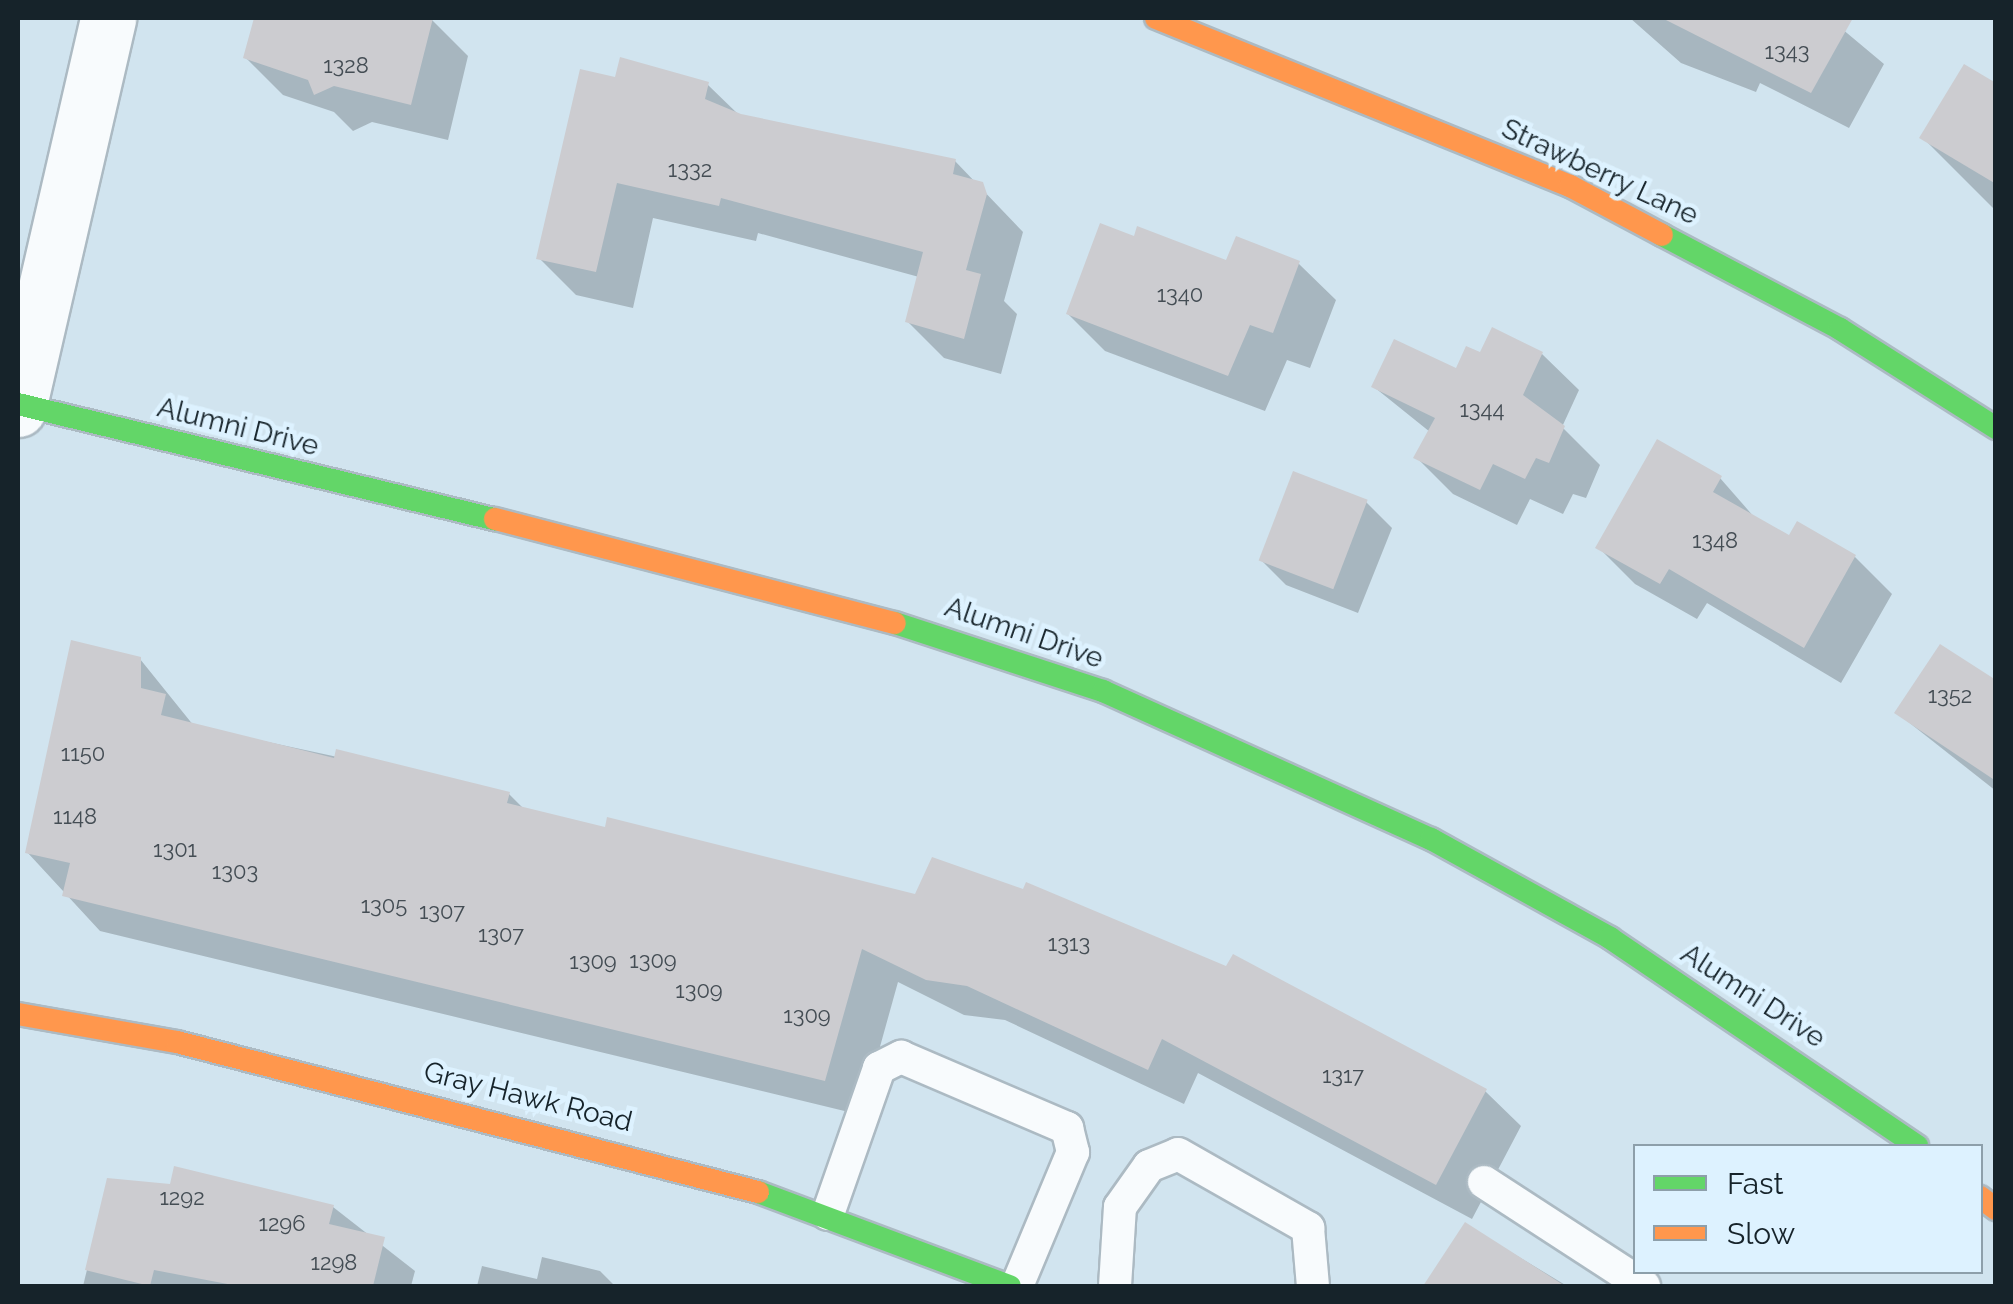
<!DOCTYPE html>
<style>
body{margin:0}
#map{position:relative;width:2013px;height:1304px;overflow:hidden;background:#d1e4ef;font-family:Raleway,sans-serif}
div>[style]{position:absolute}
.shadow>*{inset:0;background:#0003}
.building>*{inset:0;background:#ccccd0;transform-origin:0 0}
.roads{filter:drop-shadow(2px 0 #acbac3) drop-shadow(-2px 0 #acbac3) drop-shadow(0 2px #acbac3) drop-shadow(0 -2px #acbac3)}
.lane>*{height:32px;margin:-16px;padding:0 16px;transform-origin:16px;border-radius:16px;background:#f8fbfd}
.street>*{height:55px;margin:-27.5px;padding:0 27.5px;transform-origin:27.5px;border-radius:27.5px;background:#f8fbfd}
.fast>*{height:22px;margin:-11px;padding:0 11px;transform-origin:11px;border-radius:11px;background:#63d668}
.slow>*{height:22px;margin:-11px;padding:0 11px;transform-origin:11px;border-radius:11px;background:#ff974d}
span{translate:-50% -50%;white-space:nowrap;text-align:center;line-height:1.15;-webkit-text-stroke:9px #ddf2ff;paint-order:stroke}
.number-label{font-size:22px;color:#444d54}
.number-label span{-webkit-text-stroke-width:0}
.street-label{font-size:28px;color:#16232a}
.frame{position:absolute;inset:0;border:20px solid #16232a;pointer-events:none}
.legend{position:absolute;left:1633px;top:1144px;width:350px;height:130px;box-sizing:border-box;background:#ddf2ff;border:2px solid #8d9faa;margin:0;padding:12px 18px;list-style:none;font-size:30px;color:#16232a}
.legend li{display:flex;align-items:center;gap:20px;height:50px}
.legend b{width:50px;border:2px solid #8d9faa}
</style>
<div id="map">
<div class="shadow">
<div style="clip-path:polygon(257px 18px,431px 19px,468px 56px,448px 140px,372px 122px,353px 131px,334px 112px,283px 95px,246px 58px)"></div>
<div style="clip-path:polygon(1630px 18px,1829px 18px,1884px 64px,1849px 128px,1760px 83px,1756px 92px,1681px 63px)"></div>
<div style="clip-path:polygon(617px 80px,707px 84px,740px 116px,955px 161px,1023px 232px,1004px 301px,1017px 314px,1001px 374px,944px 358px,907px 321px,919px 277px,758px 233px,756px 241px,653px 218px,633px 308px,576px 295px,539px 258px)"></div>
<div style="clip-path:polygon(1996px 86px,1996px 211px,1922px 137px)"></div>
<div style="clip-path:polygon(1136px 239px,1228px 264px,1237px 239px,1299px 264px,1336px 300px,1310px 368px,1287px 360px,1265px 411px,1105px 351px,1068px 314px)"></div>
<div style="clip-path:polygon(1542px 354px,1579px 390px,1562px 427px,1600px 465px,1586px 498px,1573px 494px,1563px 514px,1530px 499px,1517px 525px,1453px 494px,1416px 457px,1430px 432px,1374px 387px,1458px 372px,1481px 355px)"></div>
<div style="clip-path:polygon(1720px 478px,1755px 518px,1790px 539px,1798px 525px,1855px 557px,1892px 594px,1841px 683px,1707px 603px,1697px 619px,1635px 584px,1598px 547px)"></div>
<div style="clip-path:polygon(1366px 502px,1392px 528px,1358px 613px,1286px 585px,1260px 559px)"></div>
<div style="clip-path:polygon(140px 659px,194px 726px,509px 794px,524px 809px,1485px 1091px,1521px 1126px,1472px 1219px,1198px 1073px,1184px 1104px,1005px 1020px,964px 1015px,898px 982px,861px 1115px,100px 931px,27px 852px)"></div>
<div style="clip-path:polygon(1996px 680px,1996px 791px,1897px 713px)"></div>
<div style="clip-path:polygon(109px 1180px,333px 1207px,415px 1271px,411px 1286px,83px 1286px)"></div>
<div style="clip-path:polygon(1466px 1225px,1567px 1286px,1426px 1286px)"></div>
<div style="clip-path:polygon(542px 1257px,600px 1271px,615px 1286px,477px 1286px,482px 1266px,537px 1279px)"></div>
</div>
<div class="building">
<div style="clip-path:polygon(254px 18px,433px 18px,411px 105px,334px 86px,314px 95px,308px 80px,243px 58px)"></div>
<div style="clip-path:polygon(1662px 18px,1853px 18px,1811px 93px)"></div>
<div style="clip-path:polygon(620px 57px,709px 82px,705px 99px,741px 114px,956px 159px,953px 174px,983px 182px,987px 194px,966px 270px,981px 274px,964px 339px,905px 322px,923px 252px,721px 198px,719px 206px,617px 183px,596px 272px,536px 259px,580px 69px,615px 77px)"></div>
<div style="clip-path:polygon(1964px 64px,1996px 83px,1996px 184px,1919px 138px)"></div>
<div style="clip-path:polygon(1100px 223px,1134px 236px,1137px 226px,1226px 260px,1236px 236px,1300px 261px,1273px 333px,1250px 325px,1228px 376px,1066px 314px)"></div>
<div style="clip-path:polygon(1492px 327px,1543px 352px,1523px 395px,1565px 426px,1549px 463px,1536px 458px,1525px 479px,1493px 464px,1480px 490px,1413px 458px,1435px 418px,1371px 387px,1394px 339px,1456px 368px,1466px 346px,1480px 352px)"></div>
<div style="clip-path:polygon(1657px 439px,1722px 476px,1713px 492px,1789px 535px,1797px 521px,1856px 555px,1804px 648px,1669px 569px,1660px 584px,1595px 548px)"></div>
<div style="left:1293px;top:471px;width:80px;height:96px;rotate:21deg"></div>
<div style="clip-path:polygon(71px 640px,141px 657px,141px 688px,166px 694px,161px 715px,334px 758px,336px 749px,510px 792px,507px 803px,605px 827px,607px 817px,915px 894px,932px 857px,1023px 889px,1026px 882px,1226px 966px,1233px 954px,1487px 1089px,1436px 1185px,1162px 1039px,1148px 1070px,967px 986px,926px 980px,862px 949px,825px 1081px,62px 896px,70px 863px,25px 853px)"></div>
<div style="clip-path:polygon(1940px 644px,1996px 680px,1996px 781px,1894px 713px)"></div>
<div style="clip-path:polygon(174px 1166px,334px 1205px,329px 1224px,385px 1237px,373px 1286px,238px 1286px,154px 1270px,150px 1286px,85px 1270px,107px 1178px,170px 1184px)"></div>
<div style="clip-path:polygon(1465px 1222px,1565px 1286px,1423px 1286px)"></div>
</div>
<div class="roads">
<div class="lane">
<div style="left:1484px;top:1182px;width:191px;rotate:33deg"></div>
<div style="left:828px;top:1214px;width:155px;rotate:-70.7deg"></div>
<div style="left:879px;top:1068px;width:25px;rotate:-27deg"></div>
<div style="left:901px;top:1057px;width:181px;rotate:23.2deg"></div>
<div style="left:1067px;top:1128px;width:25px;rotate:76deg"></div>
<div style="left:1073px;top:1152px;width:145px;rotate:112.7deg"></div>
<div style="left:1115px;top:1286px;width:79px;rotate:-86.4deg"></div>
<div style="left:1120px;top:1207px;width:50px;rotate:-54.7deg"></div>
<div style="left:1149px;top:1166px;width:31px;rotate:-22deg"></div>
<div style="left:1178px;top:1154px;width:150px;rotate:29.6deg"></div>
<div style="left:1308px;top:1228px;width:58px;rotate:85.1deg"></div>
</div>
<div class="street">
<div style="left:18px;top:409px;width:401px;rotate:-77deg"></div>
</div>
<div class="fast">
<div style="left:1662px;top:235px;width:201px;rotate:27.8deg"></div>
<div style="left:1840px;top:329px;width:185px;rotate:32.4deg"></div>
<div style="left:18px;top:404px;width:491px;rotate:13.6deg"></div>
<div style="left:895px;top:623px;width:219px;rotate:18.1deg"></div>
<div style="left:1103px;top:691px;width:360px;rotate:24.3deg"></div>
<div style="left:1431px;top:839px;width:205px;rotate:28.9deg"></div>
<div style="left:1610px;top:938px;width:371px;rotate:34.1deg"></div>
<div style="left:758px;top:1192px;width:269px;rotate:20.5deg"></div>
</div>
<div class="slow">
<div style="left:1156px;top:18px;width:447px;rotate:22.1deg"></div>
<div style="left:1570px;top:186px;width:104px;rotate:28deg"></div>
<div style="left:495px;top:519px;width:413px;rotate:14.6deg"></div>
<div style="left:18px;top:1014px;width:161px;rotate:10deg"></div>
<div style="left:177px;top:1042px;width:600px;rotate:14.48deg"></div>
<div style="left:1980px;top:1197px;width:20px;rotate:37deg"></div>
</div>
</div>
<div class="number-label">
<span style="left:1787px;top:52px">1343</span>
<span style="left:346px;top:66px">1328</span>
<span style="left:690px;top:170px">1332</span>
<span style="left:1180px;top:295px">1340</span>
<span style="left:1482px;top:410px">1344</span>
<span style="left:1715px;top:541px">1348</span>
<span style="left:1950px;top:696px">1352</span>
<span style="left:83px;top:754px">1150</span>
<span style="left:75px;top:817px">1148</span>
<span style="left:175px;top:850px">1301</span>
<span style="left:235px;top:872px">1303</span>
<span style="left:384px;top:906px">1305</span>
<span style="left:442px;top:912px">1307</span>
<span style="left:501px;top:935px">1307</span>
<span style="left:1069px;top:944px">1313</span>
<span style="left:653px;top:961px">1309</span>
<span style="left:593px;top:962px">1309</span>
<span style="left:699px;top:991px">1309</span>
<span style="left:807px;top:1016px">1309</span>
<span style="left:1343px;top:1076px">1317</span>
<span style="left:182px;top:1198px">1292</span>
<span style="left:282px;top:1224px">1296</span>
<span style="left:334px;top:1263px">1298</span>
</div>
<div class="street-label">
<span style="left:1600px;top:172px;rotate:25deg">Strawberry Lane</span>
<span style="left:238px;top:427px;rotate:14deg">Alumni Drive</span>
<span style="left:1024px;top:633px;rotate:19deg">Alumni Drive</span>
<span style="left:1753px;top:996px;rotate:33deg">Alumni Drive</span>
<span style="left:528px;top:1097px;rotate:14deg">Gray Hawk Road</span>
</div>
<div class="frame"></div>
<ul class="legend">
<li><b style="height:12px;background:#63d668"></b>Fast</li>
<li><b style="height:12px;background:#ff974d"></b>Slow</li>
</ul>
</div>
